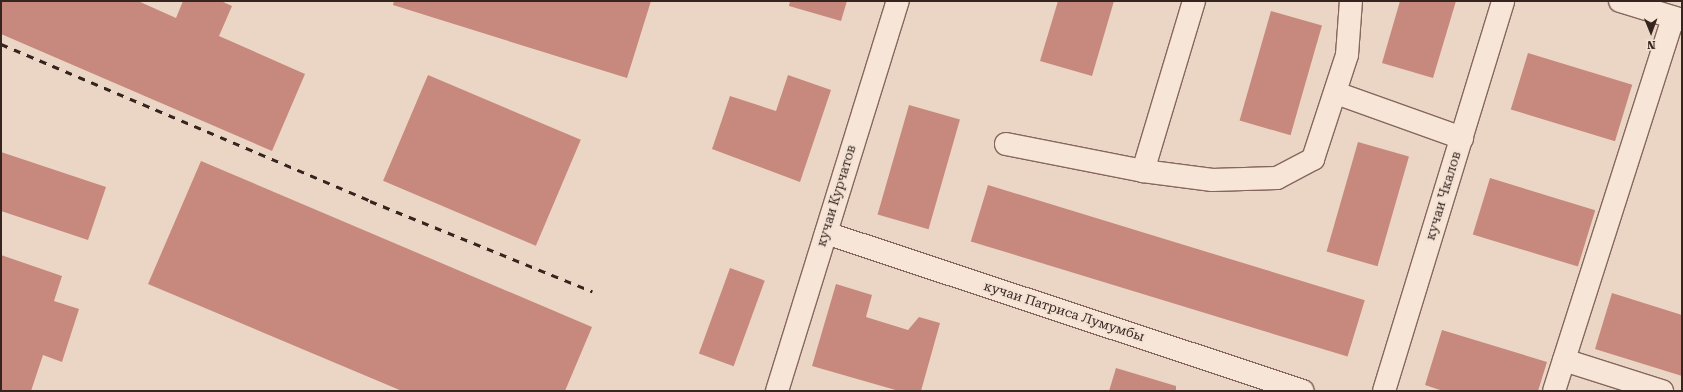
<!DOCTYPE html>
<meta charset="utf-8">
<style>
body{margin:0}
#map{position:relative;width:1683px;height:392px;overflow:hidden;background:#ebd6c5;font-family:"Roboto Serif",serif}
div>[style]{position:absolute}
.building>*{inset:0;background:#c7897d;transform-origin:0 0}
.roads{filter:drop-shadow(1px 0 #85675c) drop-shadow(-1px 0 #85675c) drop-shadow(0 1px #85675c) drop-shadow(0 -1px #85675c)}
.minor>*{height:22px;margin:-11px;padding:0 11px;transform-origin:11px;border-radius:11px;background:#f7e5d7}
.rail>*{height:3px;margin-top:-1.5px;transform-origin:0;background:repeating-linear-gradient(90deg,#36241f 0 7px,transparent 0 14px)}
span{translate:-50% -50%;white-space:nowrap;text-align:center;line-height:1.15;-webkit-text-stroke:4px #f3e2d4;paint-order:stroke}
.street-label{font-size:13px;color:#36241f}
.frame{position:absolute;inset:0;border:2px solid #36241f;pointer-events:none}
.north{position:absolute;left:1631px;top:12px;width:40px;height:40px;-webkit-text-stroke:3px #f3e2d4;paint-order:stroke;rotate:179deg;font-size:11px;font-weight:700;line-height:16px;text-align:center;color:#36241f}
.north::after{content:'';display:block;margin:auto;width:14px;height:18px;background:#36241f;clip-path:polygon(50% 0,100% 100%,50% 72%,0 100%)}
</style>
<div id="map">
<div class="building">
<div style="clip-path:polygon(1px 1px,138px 1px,176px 18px,183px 1px,221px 1px,232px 6px,219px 36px,305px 74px,272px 151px,1px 34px)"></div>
<div style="clip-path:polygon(394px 1px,651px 1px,627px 78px,393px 5px)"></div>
<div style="clip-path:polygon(790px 1px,847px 1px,841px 21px,789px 6px)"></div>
<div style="clip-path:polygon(1058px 1px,1114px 1px,1092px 76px,1040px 61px)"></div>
<div style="clip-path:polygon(1400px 1px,1456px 1px,1433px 78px,1382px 63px)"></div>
<div style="left:1271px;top:11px;width:53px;height:114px;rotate:16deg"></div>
<div style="left:1528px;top:53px;width:109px;height:59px;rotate:17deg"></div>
<div style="left:428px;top:75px;width:166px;height:115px;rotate:23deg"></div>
<div style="clip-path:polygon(788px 75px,831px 90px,800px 182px,712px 149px,730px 96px,776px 111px)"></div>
<div style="left:909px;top:105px;width:53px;height:114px;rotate:16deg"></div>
<div style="left:1358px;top:142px;width:53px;height:114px;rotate:16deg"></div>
<div style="clip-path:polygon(1px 152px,106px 187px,88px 240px,1px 211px)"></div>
<div style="clip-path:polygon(201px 161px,592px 327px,565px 391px,402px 391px,148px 284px)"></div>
<div style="left:1490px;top:178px;width:110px;height:59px;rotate:17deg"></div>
<div style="left:988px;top:185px;width:394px;height:59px;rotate:17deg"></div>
<div style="clip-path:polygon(1px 255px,62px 276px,54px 301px,79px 309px,62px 362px,43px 355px,31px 391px,1px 391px)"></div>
<div style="left:730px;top:268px;width:37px;height:91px;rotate:20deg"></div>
<div style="clip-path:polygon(836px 284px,872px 295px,866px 317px,908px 330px,919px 317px,940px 323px,921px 391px,899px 391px,812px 366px)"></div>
<div style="clip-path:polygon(1612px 293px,1682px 315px,1682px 376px,1595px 349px)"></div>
<div style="clip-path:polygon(1442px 330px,1547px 362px,1538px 391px,1443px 391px,1425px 385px)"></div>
<div style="clip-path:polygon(1116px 368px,1176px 386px,1176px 391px,1109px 391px)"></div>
</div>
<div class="roads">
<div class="minor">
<div style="left:1620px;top:1px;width:65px;rotate:17deg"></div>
<div style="left:1336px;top:93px;width:134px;rotate:19.7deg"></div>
<div style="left:1006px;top:144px;width:140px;rotate:11.1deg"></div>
<div style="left:1143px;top:171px;width:70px;rotate:7.4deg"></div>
<div style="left:1212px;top:180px;width:65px;rotate:-1.8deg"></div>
<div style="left:1277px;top:178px;width:41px;rotate:-27.8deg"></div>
<div style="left:1313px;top:159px;width:109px;rotate:-71.9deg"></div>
<div style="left:1347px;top:55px;width:54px;rotate:-85.8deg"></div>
<div style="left:1143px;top:171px;width:177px;rotate:-73.3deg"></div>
<div style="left:826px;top:233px;width:502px;rotate:18.33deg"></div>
<div style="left:1564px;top:360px;width:103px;rotate:17.6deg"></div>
<div style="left:777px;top:391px;width:408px;rotate:-72.8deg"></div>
<div style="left:1384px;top:391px;width:408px;rotate:-73deg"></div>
<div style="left:1554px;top:391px;width:392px;rotate:-72.3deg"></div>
</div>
</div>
<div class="rail">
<div style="left:1px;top:44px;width:401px;rotate:23deg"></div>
<div style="left:370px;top:201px;width:240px;rotate:22.1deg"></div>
</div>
<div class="street-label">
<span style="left:837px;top:196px;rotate:-73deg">кучаи Курчатов</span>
<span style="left:1444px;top:196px;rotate:-73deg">кучаи Чкалов</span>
<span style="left:1064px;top:312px;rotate:18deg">кучаи Патриса Лумумбы</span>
</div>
<div class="frame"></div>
<div class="north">N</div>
</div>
